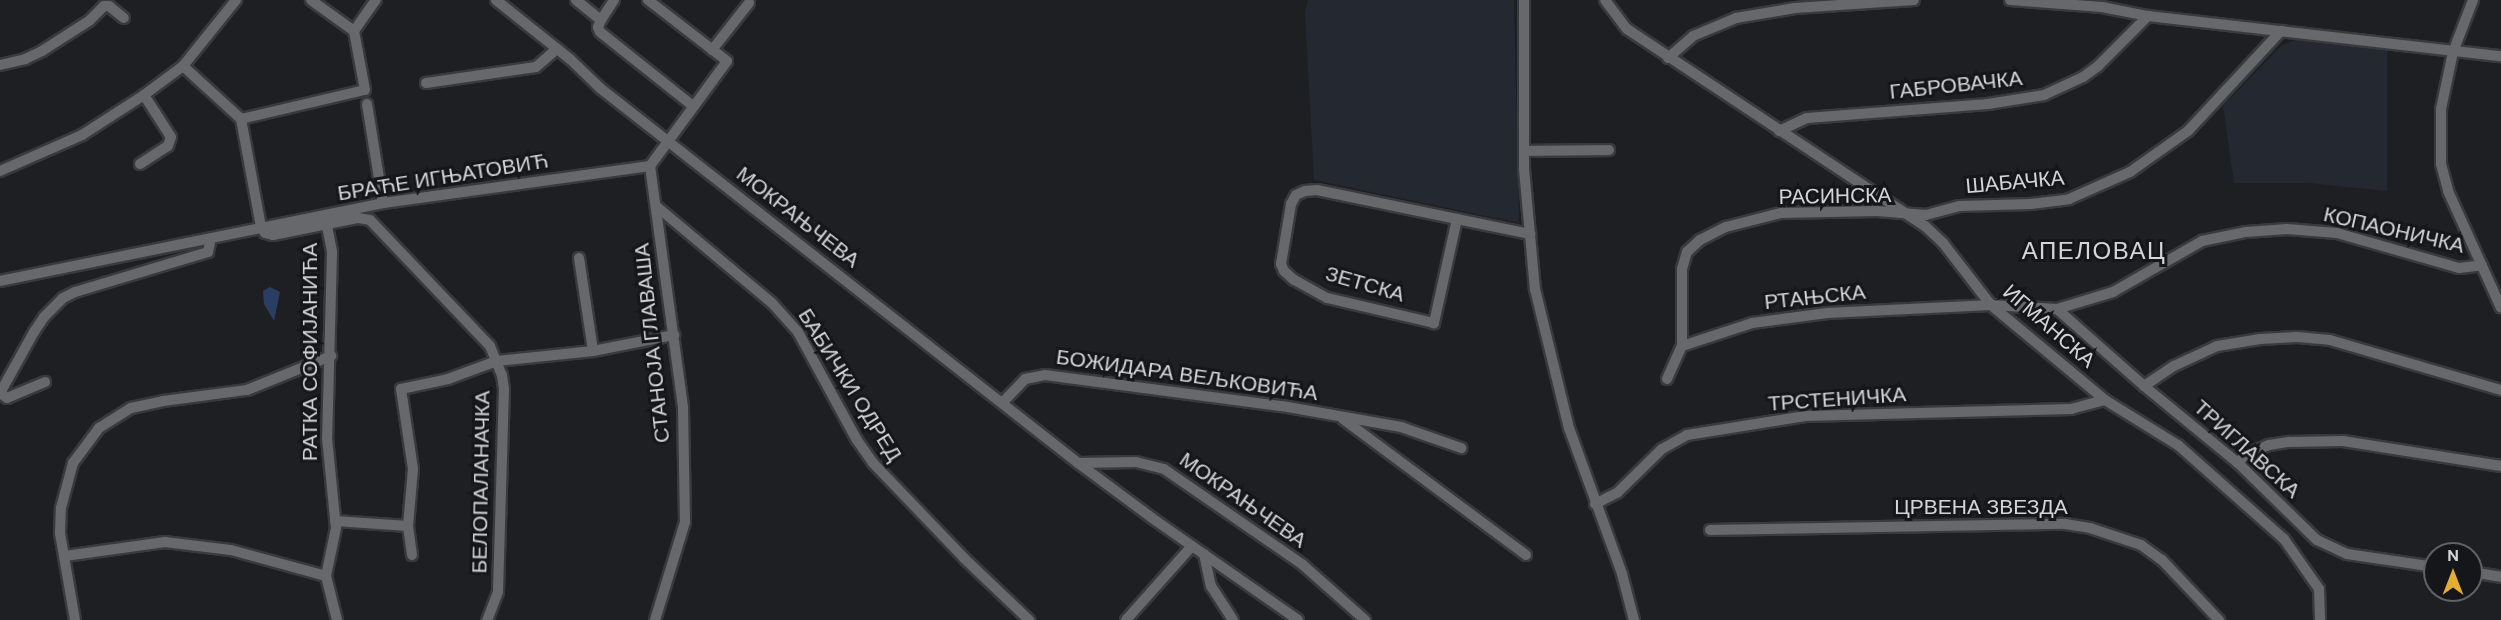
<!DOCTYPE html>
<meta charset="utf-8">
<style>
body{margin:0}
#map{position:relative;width:2501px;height:620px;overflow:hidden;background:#1d1f23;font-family:"DM Sans",sans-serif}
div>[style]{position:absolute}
.built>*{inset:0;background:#242931}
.green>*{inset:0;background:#2b3d62}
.roads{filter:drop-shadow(2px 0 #393a3d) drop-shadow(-2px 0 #393a3d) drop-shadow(0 2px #393a3d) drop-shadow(0 -2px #393a3d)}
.minor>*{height:10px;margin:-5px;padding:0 5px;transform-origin:5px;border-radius:5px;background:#66686c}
span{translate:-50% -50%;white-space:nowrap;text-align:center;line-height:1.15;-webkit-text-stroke:6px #14161a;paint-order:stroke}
.street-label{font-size:21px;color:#d4d5d8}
.quarter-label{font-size:24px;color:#d4d5d8;letter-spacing:1.5px}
.north{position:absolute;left:2423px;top:542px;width:60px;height:60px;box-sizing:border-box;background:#14161a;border:2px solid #616266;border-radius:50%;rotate:0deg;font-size:16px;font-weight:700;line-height:24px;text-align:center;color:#d4d5d8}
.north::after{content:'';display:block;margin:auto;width:21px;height:27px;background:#e3ae35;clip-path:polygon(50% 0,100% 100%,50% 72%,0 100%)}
</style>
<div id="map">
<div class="built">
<div style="clip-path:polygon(1308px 0,1514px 0,1519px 223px,1314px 180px,1305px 12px)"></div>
<div style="clip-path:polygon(2295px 40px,2317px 40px,2387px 51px,2387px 191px,2310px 183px,2234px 183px,2223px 106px,2281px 46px)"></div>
</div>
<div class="green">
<div style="clip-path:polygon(270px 287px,280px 292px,274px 321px,264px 304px,263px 291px)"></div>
</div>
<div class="roads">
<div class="minor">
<div style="left:311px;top:0;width:53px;rotate:35.8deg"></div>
<div style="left:496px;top:0;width:95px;rotate:38.6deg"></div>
<div style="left:570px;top:59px;width:42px;rotate:44deg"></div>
<div style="left:600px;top:88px;width:608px;rotate:38.11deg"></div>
<div style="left:1078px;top:463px;width:92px;rotate:36.6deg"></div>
<div style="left:1152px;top:518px;width:178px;rotate:34.9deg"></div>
<div style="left:576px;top:0;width:32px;rotate:39deg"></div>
<div style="left:601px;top:20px;width:24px;rotate:-57deg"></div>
<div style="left:1524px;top:0;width:169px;rotate:90deg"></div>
<div style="left:1524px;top:169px;width:121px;rotate:84.8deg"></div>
<div style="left:1535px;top:289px;width:143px;rotate:76.3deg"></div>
<div style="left:1569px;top:428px;width:155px;rotate:70deg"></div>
<div style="left:1622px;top:574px;width:48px;rotate:75.4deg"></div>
<div style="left:1605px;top:0;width:36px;rotate:53deg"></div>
<div style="left:1627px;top:29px;width:357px;rotate:33.5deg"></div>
<div style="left:1925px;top:226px;width:25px;rotate:43deg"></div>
<div style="left:1943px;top:243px;width:78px;rotate:52.3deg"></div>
<div style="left:1991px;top:305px;width:148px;rotate:39.8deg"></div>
<div style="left:2105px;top:400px;width:86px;rotate:31.7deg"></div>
<div style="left:2178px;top:445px;width:142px;rotate:41.6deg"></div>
<div style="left:2284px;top:539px;width:61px;rotate:55deg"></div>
<div style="left:2319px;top:589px;width:31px;rotate:88deg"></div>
<div style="left:2010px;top:0;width:92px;rotate:4.4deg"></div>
<div style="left:2102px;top:7px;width:47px;rotate:11.1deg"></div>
<div style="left:2148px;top:16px;width:355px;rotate:6.5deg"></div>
<div style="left:2473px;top:0;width:56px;rotate:111deg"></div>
<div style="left:2453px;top:52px;width:58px;rotate:101.9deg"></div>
<div style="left:2441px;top:109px;width:55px;rotate:90deg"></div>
<div style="left:2441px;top:164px;width:28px;rotate:75deg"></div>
<div style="left:2448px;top:191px;width:128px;rotate:65.6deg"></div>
<div style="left:601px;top:20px;width:8px;rotate:113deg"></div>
<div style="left:598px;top:27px;width:5px;rotate:68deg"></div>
<div style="left:600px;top:32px;width:119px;rotate:38.5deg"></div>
<div style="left:712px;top:50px;width:60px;rotate:-51.8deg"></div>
<div style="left:1668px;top:58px;width:33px;rotate:-41deg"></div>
<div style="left:1693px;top:36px;width:47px;rotate:-22.7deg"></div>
<div style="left:1736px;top:18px;width:60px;rotate:-9.6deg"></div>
<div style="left:1795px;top:8px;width:119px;rotate:-3.8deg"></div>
<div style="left:0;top:65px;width:26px;rotate:-13deg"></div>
<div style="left:25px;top:59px;width:19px;rotate:-25deg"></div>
<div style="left:42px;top:51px;width:56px;rotate:-32.6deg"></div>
<div style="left:89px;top:21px;width:21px;rotate:-45deg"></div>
<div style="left:104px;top:6px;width:5px"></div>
<div style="left:109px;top:6px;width:19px;rotate:39deg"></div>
<div style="left:183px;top:66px;width:79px;rotate:42.4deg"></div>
<div style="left:241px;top:119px;width:127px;rotate:-13.2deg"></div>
<div style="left:365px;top:90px;width:60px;rotate:-100.6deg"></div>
<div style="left:354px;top:31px;width:38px;rotate:-55deg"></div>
<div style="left:426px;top:83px;width:111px;rotate:-8.3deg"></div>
<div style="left:536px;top:67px;width:28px;rotate:-41deg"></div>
<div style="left:367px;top:104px;width:100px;rotate:80.8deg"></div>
<div style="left:241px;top:119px;width:110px;rotate:79.5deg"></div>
<div style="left:261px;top:227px;width:7px;rotate:56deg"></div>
<div style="left:265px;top:233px;width:8px;rotate:14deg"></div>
<div style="left:273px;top:235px;width:87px;rotate:-11.3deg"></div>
<div style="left:358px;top:218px;width:12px;rotate:9deg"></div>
<div style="left:370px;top:220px;width:174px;rotate:46.4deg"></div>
<div style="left:490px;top:346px;width:31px;rotate:68deg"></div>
<div style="left:502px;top:375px;width:14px;rotate:82deg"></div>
<div style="left:504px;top:389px;width:203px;rotate:91.7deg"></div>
<div style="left:498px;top:592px;width:30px;rotate:111deg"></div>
<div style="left:1779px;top:131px;width:31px;rotate:-25deg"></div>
<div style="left:1807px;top:118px;width:182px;rotate:-4.4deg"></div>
<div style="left:1988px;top:104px;width:57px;rotate:-9.1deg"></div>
<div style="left:2044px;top:95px;width:43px;rotate:-24.8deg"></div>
<div style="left:2083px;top:77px;width:19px;rotate:-36deg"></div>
<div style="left:2098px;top:66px;width:71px;rotate:-45deg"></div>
<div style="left:1524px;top:151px;width:85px;rotate:-0.7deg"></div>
<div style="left:140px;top:164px;width:33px;rotate:-33deg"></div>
<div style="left:168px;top:146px;width:9px;rotate:-72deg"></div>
<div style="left:171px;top:137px;width:50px;rotate:-122.7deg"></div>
<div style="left:650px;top:166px;width:243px;rotate:82.2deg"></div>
<div style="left:683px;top:407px;width:115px;rotate:89deg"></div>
<div style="left:685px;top:522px;width:102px;rotate:107deg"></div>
<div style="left:0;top:171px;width:90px;rotate:-23.7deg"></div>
<div style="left:82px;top:135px;width:74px;rotate:-32.8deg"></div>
<div style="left:144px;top:95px;width:49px;rotate:-36.6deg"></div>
<div style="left:183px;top:66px;width:85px;rotate:-51.2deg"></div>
<div style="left:656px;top:206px;width:151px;rotate:39.9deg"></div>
<div style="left:772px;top:303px;width:39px;rotate:48deg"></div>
<div style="left:798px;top:332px;width:123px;rotate:61.4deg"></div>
<div style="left:857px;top:440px;width:28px;rotate:55deg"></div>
<div style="left:873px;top:463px;width:132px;rotate:46.2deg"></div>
<div style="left:964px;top:558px;width:90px;rotate:43.6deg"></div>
<div style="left:1457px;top:219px;width:107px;rotate:102.5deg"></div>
<div style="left:1434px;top:323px;width:110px;rotate:-166.8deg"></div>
<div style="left:1327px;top:298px;width:38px;rotate:-151deg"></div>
<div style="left:1294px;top:280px;width:13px;rotate:-138deg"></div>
<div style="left:1284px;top:271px;width:8px;rotate:-113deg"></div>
<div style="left:1281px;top:264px;width:61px;rotate:-80.5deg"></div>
<div style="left:1291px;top:204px;width:10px;rotate:-61deg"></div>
<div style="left:1296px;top:195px;width:10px;rotate:-24deg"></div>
<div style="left:1305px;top:191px;width:12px;rotate:-5deg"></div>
<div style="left:1317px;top:190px;width:143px;rotate:11.7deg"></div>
<div style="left:1457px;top:219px;width:75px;rotate:11.6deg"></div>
<div style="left:327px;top:226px;width:26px;rotate:79deg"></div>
<div style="left:332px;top:252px;width:186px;rotate:91.5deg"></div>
<div style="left:327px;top:438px;width:90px;rotate:84.3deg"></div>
<div style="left:336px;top:528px;width:49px;rotate:101.8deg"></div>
<div style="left:326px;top:576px;width:45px;rotate:76deg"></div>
<div style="left:579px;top:258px;width:94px;rotate:81.4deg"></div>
<div style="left:0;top:281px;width:391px;rotate:-11.5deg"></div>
<div style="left:383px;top:203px;width:270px;rotate:-7.9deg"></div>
<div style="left:650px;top:166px;width:130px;rotate:-53.7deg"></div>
<div style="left:727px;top:61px;width:100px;rotate:-142.3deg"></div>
<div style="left:2057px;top:309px;width:116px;rotate:41.5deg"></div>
<div style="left:2144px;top:386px;width:122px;rotate:39.3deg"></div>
<div style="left:2238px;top:463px;width:110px;rotate:44.3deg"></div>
<div style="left:2317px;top:540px;width:33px;rotate:25deg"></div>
<div style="left:2347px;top:554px;width:89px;rotate:8.4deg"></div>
<div style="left:1682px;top:346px;width:77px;rotate:-90deg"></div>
<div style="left:1682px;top:269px;width:18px;rotate:-74deg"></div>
<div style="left:1687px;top:252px;width:18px;rotate:-43deg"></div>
<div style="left:1700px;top:240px;width:29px;rotate:-27deg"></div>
<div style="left:1726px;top:227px;width:57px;rotate:-14.3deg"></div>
<div style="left:1781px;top:213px;width:96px;rotate:-1.2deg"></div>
<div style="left:1877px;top:211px;width:49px;rotate:4.7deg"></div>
<div style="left:1926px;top:215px;width:35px;rotate:-15deg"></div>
<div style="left:1960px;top:206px;width:71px;rotate:-1.6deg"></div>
<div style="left:2031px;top:204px;width:38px;rotate:-7deg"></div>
<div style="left:2069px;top:199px;width:67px;rotate:-23.9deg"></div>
<div style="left:2130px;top:172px;width:71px;rotate:-35.3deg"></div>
<div style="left:2188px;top:131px;width:137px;rotate:-47.1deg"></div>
<div style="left:1667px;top:379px;width:36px;rotate:-66deg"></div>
<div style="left:1682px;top:346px;width:74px;rotate:-18.2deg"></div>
<div style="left:1752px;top:323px;width:76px;rotate:-7.6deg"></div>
<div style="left:1827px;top:313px;width:164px;rotate:-2.8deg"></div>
<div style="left:1991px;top:305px;width:66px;rotate:3.5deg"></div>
<div style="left:2057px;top:309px;width:59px;rotate:-16.9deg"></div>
<div style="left:2113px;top:292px;width:103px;rotate:-29.8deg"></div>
<div style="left:2202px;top:241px;width:45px;rotate:-11.6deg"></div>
<div style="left:2246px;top:232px;width:41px;rotate:-4.2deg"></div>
<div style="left:2287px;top:229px;width:50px;rotate:4.6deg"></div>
<div style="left:2337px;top:233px;width:127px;rotate:16deg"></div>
<div style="left:2459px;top:268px;width:23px;rotate:-7deg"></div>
<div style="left:45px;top:382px;width:41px;rotate:157.2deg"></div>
<div style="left:7px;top:398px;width:9px;rotate:-144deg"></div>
<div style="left:0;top:393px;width:70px;rotate:-60.9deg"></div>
<div style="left:34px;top:332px;width:18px;rotate:-56deg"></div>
<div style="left:44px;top:317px;width:27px;rotate:-45deg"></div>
<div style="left:63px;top:298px;width:13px;rotate:-27deg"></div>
<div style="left:75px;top:292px;width:139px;rotate:-16.7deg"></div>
<div style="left:208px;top:252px;width:14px;rotate:-78deg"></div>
<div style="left:2144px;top:386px;width:36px;rotate:-34deg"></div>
<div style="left:2174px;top:366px;width:47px;rotate:-24.9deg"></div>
<div style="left:2217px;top:346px;width:44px;rotate:-9.2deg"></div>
<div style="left:2260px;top:339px;width:37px;rotate:-3deg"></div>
<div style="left:2297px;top:337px;width:33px;rotate:5deg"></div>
<div style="left:2330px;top:340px;width:178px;rotate:16.3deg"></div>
<div style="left:1003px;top:402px;width:32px;rotate:-46deg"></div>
<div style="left:1025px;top:379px;width:20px;rotate:-11deg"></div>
<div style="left:1045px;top:375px;width:239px;rotate:7.5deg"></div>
<div style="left:1282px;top:406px;width:121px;rotate:10deg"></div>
<div style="left:1401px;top:427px;width:64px;rotate:19.3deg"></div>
<div style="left:1343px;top:419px;width:228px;rotate:36.6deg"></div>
<div style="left:1078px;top:463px;width:58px;rotate:-1deg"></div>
<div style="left:1136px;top:462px;width:29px;rotate:14deg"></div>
<div style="left:1164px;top:469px;width:169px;rotate:34.6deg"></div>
<div style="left:1303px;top:565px;width:83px;rotate:41.6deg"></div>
<div style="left:2238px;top:463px;width:11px;rotate:-49deg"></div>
<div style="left:2245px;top:455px;width:26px;rotate:-23deg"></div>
<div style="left:2269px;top:445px;width:20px;rotate:-9deg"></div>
<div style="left:2289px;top:442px;width:54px;rotate:-1.1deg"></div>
<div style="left:2343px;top:441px;width:160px;rotate:9deg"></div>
<div style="left:1595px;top:504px;width:25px;rotate:-27deg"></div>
<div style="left:1617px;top:493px;width:63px;rotate:-44.4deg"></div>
<div style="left:1662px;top:449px;width:29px;rotate:-29deg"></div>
<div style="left:1687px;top:435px;width:120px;rotate:-9.1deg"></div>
<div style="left:1805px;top:416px;width:266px;rotate:-1.5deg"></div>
<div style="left:2071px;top:409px;width:35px;rotate:-15deg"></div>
<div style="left:335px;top:521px;width:73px;rotate:3.9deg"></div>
<div style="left:1710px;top:530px;width:355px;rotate:-1deg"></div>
<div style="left:2065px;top:524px;width:25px;rotate:9deg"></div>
<div style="left:2090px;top:528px;width:54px;rotate:18.4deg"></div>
<div style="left:2141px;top:545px;width:26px;rotate:36deg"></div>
<div style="left:2162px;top:560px;width:83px;rotate:46.5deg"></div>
<div style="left:1204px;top:554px;width:33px;rotate:78deg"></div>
<div style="left:1211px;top:586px;width:40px;rotate:57.1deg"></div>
<div style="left:412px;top:555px;width:29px;rotate:-98deg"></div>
<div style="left:408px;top:526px;width:57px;rotate:-85deg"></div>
<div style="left:413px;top:469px;width:81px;rotate:-98.5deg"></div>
<div style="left:401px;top:389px;width:48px;rotate:-12deg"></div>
<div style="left:448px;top:379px;width:52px;rotate:-20.2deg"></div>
<div style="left:497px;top:361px;width:97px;rotate:-5.9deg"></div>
<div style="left:593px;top:351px;width:83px;rotate:-11.2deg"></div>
<div style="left:65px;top:556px;width:101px;rotate:-8deg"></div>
<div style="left:165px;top:542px;width:66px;rotate:6.9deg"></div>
<div style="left:231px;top:550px;width:98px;rotate:15.3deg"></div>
<div style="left:2471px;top:572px;width:30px;rotate:9deg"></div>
<div style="left:75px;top:620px;width:88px;rotate:-99.8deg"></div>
<div style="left:60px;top:533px;width:25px;rotate:-88deg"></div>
<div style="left:61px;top:508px;width:47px;rotate:-75.1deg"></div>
<div style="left:73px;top:463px;width:44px;rotate:-53.4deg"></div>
<div style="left:99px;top:428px;width:38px;rotate:-32deg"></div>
<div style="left:131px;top:408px;width:33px;rotate:-12deg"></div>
<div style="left:163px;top:401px;width:85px;rotate:-7.5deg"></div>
<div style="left:247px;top:390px;width:91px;rotate:-22deg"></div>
<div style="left:1126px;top:620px;width:99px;rotate:-48.3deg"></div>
</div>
</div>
<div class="street-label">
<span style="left:1956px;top:85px;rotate:-6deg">ГАБРОВАЧКА</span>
<span style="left:443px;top:177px;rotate:-9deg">БРАЋЕ ИГЊАТОВИЋ</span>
<span style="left:2015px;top:182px;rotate:-5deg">ШАБАЧКА</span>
<span style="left:1835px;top:196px;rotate:-1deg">РАСИНСКА</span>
<span style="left:798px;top:217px;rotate:38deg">МОКРАЊЧЕВА</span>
<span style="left:2394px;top:230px;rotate:13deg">КОПАОНИЧКА</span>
<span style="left:1365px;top:284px;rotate:16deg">ЗЕТСКА</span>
<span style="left:1815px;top:297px;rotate:-6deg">РТАЊСКА</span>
<span style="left:2049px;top:326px;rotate:41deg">ИГМАНСКА</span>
<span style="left:652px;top:343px;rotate:-96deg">СТАНОЈА ГЛАВАША</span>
<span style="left:310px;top:352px;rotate:-90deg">РАТКА СОФИЈАНИЋА</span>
<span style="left:1187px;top:375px;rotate:8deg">БОЖИДАРА ВЕЉКОВИЋА</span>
<span style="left:850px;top:385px;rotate:58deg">БАБИЧКИ ОДРЕД</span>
<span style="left:1837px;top:399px;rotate:-4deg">ТРСТЕНИЧКА</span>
<span style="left:2247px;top:449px;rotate:42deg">ТРИГЛАВСКА</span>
<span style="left:481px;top:482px;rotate:-89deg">БЕЛОПАЛАНАЧКА</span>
<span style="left:1243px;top:500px;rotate:35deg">МОКРАЊЧЕВА</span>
<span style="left:1981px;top:507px">ЦРВЕНА ЗВЕЗДА</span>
</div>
<div class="quarter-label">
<span style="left:2094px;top:251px">АПЕЛОВАЦ</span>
</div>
<div class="north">N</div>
</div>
